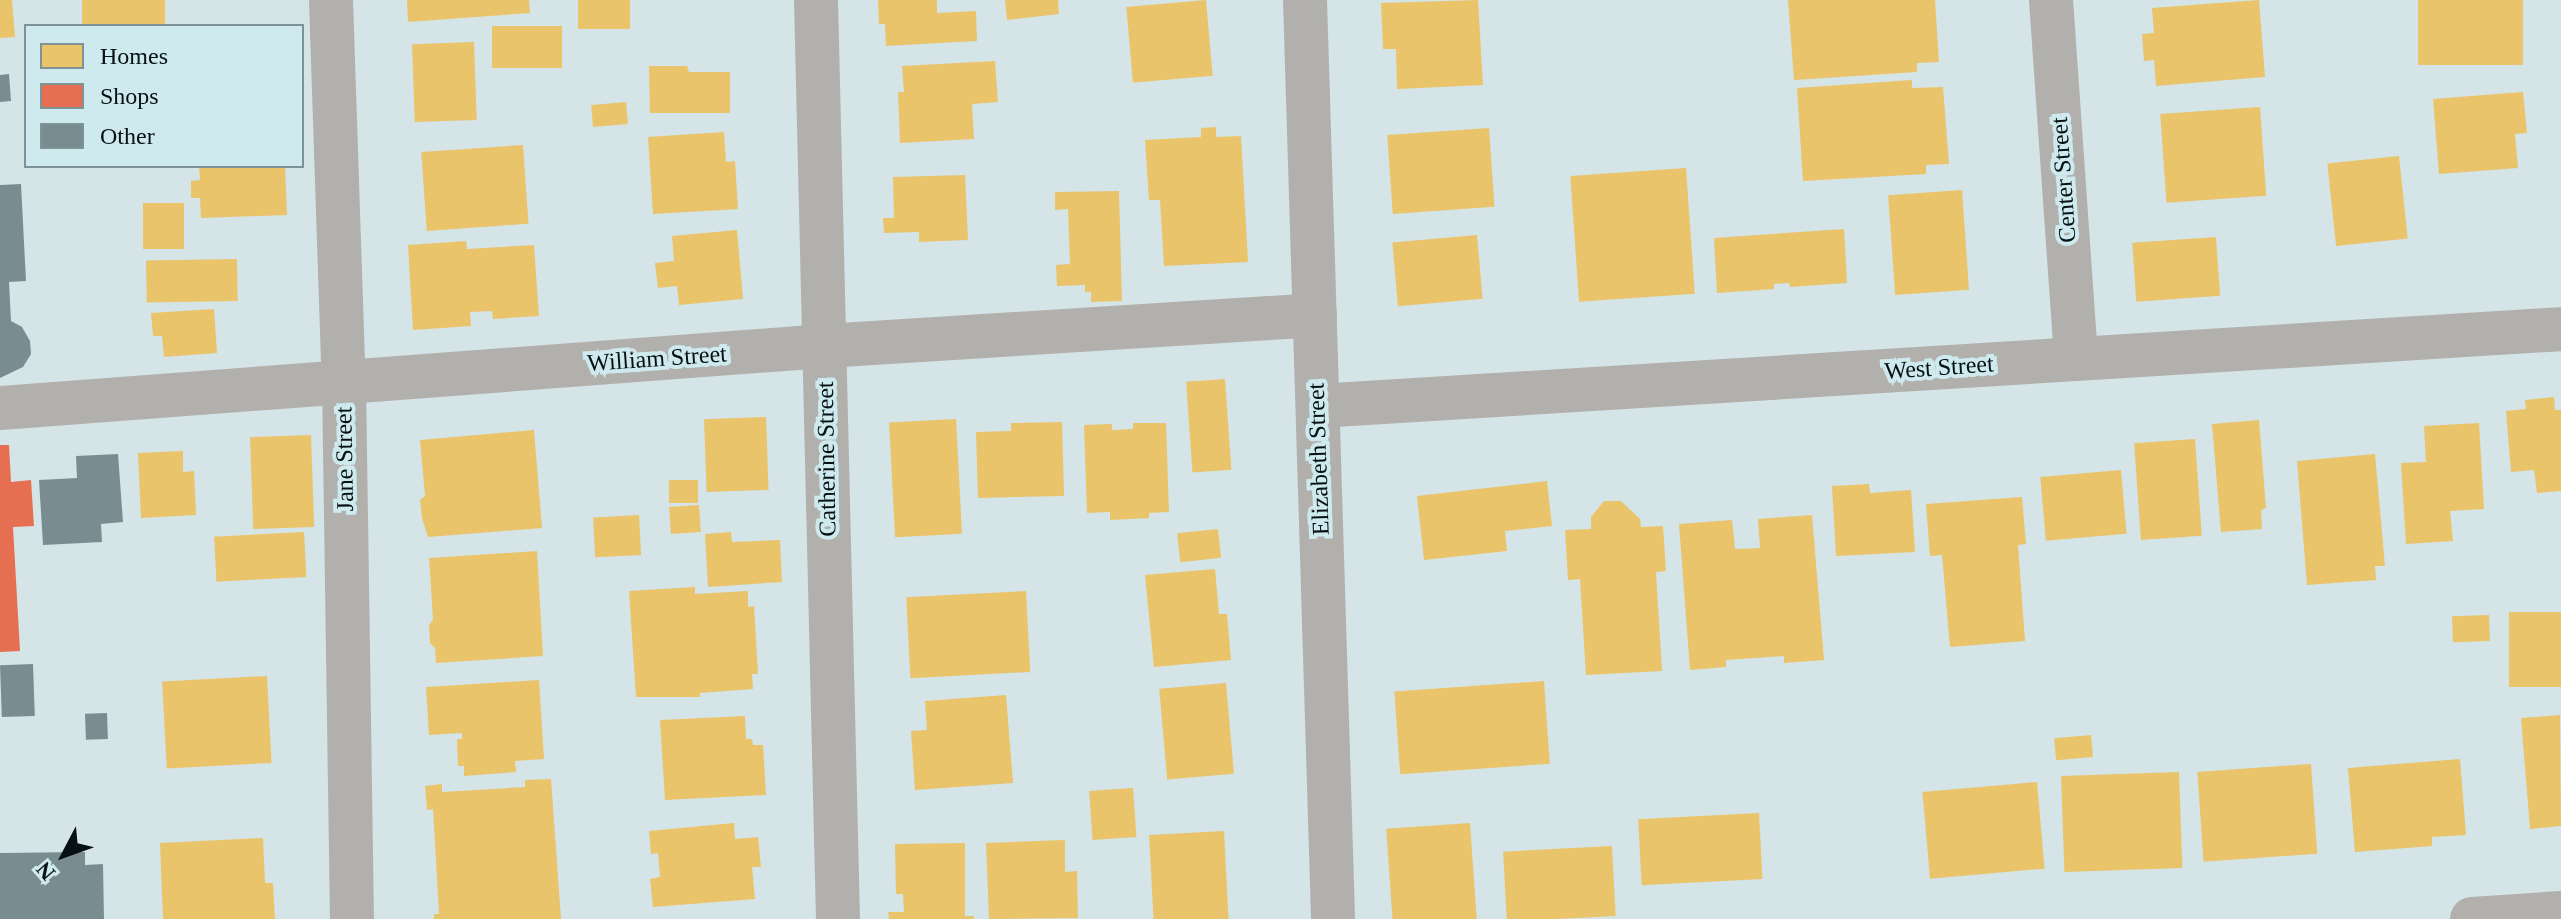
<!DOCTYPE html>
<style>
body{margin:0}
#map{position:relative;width:2561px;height:919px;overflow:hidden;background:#d5e4e7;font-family:Georgia,serif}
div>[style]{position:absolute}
.homes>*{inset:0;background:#e9c46a;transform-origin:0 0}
.shops>*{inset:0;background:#e76f51}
.building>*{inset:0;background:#798d90;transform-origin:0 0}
.minor>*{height:44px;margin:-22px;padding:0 22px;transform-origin:22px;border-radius:22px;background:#b2b0ac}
span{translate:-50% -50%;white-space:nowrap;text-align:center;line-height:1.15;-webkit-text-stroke:8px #ceeaee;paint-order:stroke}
.street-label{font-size:24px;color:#071012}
.legend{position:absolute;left:24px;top:24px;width:280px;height:144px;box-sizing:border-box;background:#ceeaee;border:2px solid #7e9396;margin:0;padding:10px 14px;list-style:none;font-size:24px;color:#071012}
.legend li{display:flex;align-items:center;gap:16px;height:40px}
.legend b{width:40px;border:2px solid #7e9396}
.north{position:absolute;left:24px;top:815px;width:80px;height:80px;-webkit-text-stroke:6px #ceeaee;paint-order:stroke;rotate:229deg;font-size:22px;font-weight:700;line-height:32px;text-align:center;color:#071012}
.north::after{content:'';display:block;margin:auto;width:28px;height:36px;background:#071012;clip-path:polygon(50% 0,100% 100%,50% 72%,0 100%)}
</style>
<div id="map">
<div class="homes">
<div style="clip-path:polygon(0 0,12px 0,15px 37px,0 38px)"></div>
<div style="left:82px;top:0;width:83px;height:26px"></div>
<div style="clip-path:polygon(407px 0,529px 0,530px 13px,408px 22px)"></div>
<div style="left:578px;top:0;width:52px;height:29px"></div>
<div style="clip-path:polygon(878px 0,937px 0,937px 13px,976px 11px,977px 41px,886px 46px,885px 24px,879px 24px)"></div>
<div style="clip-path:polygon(1005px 0,1058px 0,1059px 14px,1007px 20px)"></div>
<div style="left:1206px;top:0;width:76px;height:80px;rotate:85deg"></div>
<div style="clip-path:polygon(1478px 0,1483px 85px,1397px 89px,1396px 49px,1383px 49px,1381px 3px)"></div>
<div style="clip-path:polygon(1788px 0,1935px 0,1939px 62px,1917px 63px,1917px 72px,1794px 80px)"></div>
<div style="clip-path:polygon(2259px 0,2265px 77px,2156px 86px,2154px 60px,2144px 61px,2142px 34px,2154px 33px,2152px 8px)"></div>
<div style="left:2418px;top:0;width:105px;height:65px"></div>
<div style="left:562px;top:26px;width:42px;height:70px;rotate:90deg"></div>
<div style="left:474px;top:42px;width:78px;height:62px;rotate:88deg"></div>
<div style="clip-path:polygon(995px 61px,998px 102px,972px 104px,974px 139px,900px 143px,898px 92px,904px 92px,902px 66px)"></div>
<div style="clip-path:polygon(649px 66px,687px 66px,689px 72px,730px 72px,730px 113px,650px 113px)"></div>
<div style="clip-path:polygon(1912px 80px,1912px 88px,1943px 87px,1949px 164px,1926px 165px,1926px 174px,1803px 181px,1797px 88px)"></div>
<div style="clip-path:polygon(2523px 92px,2527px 133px,2515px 134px,2518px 168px,2439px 174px,2433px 99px)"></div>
<div style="left:626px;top:102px;width:22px;height:35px;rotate:85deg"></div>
<div style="left:2260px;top:107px;width:89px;height:100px;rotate:86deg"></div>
<div style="clip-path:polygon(1216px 127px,1216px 137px,1241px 136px,1248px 262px,1164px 266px,1160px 200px,1149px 200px,1145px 140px,1201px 137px,1201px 128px)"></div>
<div style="left:1489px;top:128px;width:79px;height:102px;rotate:86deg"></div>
<div style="clip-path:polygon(724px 132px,726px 162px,735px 161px,738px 209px,653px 214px,648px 137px)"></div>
<div style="left:523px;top:145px;width:79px;height:102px;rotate:86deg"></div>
<div style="left:2399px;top:156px;width:83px;height:72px;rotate:84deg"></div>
<div style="clip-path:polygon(199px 166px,285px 166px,287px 215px,201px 218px,200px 198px,191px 198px,191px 181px,200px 180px)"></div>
<div style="left:1686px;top:168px;width:126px;height:116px;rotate:86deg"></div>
<div style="clip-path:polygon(965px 175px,968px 240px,919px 242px,919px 232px,884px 233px,883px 218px,894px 218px,893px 177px)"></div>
<div style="left:1962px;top:190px;width:100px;height:74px;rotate:86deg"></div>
<div style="clip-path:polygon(1119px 191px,1122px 301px,1091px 302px,1091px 292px,1085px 292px,1085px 285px,1057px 286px,1056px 265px,1070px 264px,1068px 209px,1055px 210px,1055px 192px)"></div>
<div style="left:143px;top:203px;width:41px;height:46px"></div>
<div style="clip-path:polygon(1844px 229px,1847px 283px,1790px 287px,1789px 283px,1774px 284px,1774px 289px,1717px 293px,1714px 238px)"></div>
<div style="clip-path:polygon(737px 230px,743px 299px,679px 305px,677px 286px,658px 288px,655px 263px,674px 261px,672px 236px)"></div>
<div style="left:1477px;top:235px;width:64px;height:85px;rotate:85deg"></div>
<div style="left:2216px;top:237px;width:59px;height:84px;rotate:86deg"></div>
<div style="clip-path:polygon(466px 241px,467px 249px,534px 245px,539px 316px,493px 319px,492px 311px,470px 312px,471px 326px,413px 330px,408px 245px)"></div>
<div style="left:237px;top:259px;width:42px;height:91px;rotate:89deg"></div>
<div style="clip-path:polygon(214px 309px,217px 353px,164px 357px,162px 336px,153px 336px,151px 313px)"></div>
<div style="left:1225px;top:379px;width:91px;height:39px;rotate:86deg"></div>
<div style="clip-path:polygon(2554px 397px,2555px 410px,2561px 410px,2561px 491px,2537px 493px,2534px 470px,2511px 472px,2506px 411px,2526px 409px,2525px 400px)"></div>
<div style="left:766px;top:417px;width:73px;height:62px;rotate:88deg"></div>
<div style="left:956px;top:419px;width:115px;height:67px;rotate:87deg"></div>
<div style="clip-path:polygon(2259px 420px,2266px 508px,2261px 510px,2262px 529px,2221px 532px,2212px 424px)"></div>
<div style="clip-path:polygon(1062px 422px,1064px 496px,978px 498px,976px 432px,1011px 431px,1011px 423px)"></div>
<div style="clip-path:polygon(1133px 423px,1166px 423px,1169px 512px,1149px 513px,1149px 518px,1110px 520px,1110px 512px,1087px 513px,1084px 425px,1112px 424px,1112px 430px,1133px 429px)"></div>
<div style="clip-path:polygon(2479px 423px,2484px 509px,2450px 511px,2453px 541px,2406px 544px,2401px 463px,2426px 462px,2424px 426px)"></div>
<div style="clip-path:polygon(534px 430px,542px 528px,428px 537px,422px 518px,420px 500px,425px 496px,420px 440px)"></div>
<div style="left:311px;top:435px;width:92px;height:61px;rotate:88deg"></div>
<div style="left:2195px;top:439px;width:97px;height:61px;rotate:86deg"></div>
<div style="clip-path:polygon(183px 451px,183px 472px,194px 471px,196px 515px,141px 518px,138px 453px)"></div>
<div style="clip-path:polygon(2375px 454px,2385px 566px,2375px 566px,2376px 580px,2307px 585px,2297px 461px)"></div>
<div style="left:2121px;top:470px;width:64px;height:81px;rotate:85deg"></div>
<div style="left:669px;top:480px;width:29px;height:23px"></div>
<div style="clip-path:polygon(1547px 481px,1552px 526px,1505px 531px,1507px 551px,1424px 560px,1417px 496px)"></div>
<div style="clip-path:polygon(1869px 484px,1870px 493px,1911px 490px,1915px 552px,1836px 556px,1832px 486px)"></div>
<div style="clip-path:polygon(2022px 497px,2026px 544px,2018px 545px,2025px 641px,1950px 647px,1942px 555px,1930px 556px,1926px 504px)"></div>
<div style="clip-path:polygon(1604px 501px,1621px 501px,1640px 519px,1641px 527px,1663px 526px,1666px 571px,1656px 572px,1662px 671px,1586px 675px,1580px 579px,1568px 580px,1565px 530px,1591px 529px,1591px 517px)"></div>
<div style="left:699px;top:505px;width:27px;height:30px;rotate:86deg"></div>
<div style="left:639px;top:515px;width:40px;height:46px;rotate:87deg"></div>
<div style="clip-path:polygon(1812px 515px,1824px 660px,1784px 663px,1784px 656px,1726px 660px,1726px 667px,1690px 670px,1679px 524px,1732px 520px,1735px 549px,1760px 548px,1758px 519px)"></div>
<div style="left:1218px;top:529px;width:29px;height:41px;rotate:84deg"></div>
<div style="left:304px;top:532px;width:45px;height:90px;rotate:87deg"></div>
<div style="clip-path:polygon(731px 532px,732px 542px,780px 540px,782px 582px,708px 587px,705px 534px)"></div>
<div style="clip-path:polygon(537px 551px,543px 656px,436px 663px,435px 648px,430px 643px,429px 625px,433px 620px,429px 558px)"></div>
<div style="clip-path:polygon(1215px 569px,1219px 614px,1227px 614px,1231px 660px,1154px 667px,1145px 575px)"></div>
<div style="clip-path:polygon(695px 587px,695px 594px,748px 591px,748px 607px,754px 606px,758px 674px,752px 674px,753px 689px,700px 693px,700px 697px,636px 697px,629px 591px)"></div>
<div style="left:1026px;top:591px;width:81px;height:120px;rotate:87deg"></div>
<div style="left:2561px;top:612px;width:75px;height:52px;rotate:90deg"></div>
<div style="left:2489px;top:615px;width:26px;height:37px;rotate:88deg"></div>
<div style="left:267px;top:676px;width:87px;height:105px;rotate:87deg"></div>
<div style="clip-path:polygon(539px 680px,544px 759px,515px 761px,516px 772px,464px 776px,464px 766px,458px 766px,457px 739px,462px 739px,462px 733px,429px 735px,426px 687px)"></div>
<div style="left:1544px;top:681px;width:83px;height:150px;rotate:86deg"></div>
<div style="left:1226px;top:683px;width:91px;height:67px;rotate:85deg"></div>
<div style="clip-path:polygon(1006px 695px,1013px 783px,915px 790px,911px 731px,927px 730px,925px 701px)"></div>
<div style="clip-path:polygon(2560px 715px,2561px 826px,2530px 829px,2521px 718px)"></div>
<div style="clip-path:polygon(745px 716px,746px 739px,752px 739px,753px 745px,763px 745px,766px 795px,665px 800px,660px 720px)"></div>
<div style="left:2091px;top:735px;width:22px;height:37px;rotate:85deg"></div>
<div style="clip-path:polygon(2460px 759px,2466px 835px,2432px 837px,2432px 846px,2355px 852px,2348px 768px)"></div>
<div style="left:2311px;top:764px;width:90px;height:114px;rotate:86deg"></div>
<div style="left:2179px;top:772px;width:96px;height:118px;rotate:88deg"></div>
<div style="clip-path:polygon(551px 779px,561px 919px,434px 919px,434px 914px,439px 914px,433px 809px,427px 810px,425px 786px,442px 784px,442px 792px,525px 787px,525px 780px)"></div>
<div style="left:2037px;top:782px;width:87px;height:115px;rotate:85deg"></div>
<div style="left:1133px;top:788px;width:49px;height:44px;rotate:86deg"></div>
<div style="left:1759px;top:813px;width:66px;height:121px;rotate:87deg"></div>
<div style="clip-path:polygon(734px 823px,735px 839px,758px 837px,761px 867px,752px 867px,755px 899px,653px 907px,650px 879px,660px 877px,658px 853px,651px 854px,649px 831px)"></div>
<div style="left:1470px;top:823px;width:96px;height:84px;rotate:86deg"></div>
<div style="left:1224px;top:831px;width:88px;height:75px;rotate:87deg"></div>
<div style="clip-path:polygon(263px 838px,265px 883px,273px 883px,275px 919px,163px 919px,160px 843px)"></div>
<div style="clip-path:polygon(1065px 840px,1065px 872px,1077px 871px,1078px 918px,989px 919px,986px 843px)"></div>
<div style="clip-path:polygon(965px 843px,965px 916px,974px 916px,974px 919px,889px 919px,888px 912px,904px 912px,903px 894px,896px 894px,895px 844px)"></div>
<div style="left:1612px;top:846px;width:70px;height:109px;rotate:87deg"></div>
</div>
<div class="shops">
<div style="clip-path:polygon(0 445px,9px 445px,11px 482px,31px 480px,34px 526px,13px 527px,20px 651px,0 652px)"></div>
</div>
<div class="building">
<div style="clip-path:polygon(9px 74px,11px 101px,0 102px,0 75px)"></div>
<div style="clip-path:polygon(21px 184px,26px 281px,9px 282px,11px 321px,22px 327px,30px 341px,31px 354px,23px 367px,0 378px,0 185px)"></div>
<div style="clip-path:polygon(118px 454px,123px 522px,101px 524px,102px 542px,43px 545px,39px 480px,77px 478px,76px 456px)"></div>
<div style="left:33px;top:664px;width:52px;height:33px;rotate:88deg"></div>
<div style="left:107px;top:713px;width:26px;height:22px;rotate:88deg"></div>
<div style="clip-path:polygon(85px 852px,85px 865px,103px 864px,104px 919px,0 919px,0 853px)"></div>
</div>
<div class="minor">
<div style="left:331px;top:0;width:382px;rotate:88.1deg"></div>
<div style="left:344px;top:382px;width:537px;rotate:89.15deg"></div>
<div style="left:816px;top:0;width:919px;rotate:88.63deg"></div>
<div style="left:1305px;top:0;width:919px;rotate:88.25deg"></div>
<div style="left:2051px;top:0;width:360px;rotate:86deg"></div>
<div style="left:1318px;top:406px;width:1245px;rotate:-3.54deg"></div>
<div style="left:0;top:408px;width:827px;rotate:-4.3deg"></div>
<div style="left:825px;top:346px;width:491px;rotate:-3.6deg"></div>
<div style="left:2472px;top:919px;width:89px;rotate:-3.9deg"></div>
</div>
<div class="street-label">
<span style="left:2064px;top:180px;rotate:-94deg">Center Street</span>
<span style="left:657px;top:359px;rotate:-4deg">William Street</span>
<span style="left:1939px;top:368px;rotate:-4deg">West Street</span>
<span style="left:345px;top:459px;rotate:-91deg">Jane Street</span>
<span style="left:827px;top:459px;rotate:-91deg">Catherine Street</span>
<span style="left:1319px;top:459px;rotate:-92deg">Elizabeth Street</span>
</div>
<ul class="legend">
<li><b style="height:22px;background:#e9c46a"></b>Homes</li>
<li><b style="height:22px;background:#e76f51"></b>Shops</li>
<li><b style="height:22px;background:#798d90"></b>Other</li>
</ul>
<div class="north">N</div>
</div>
